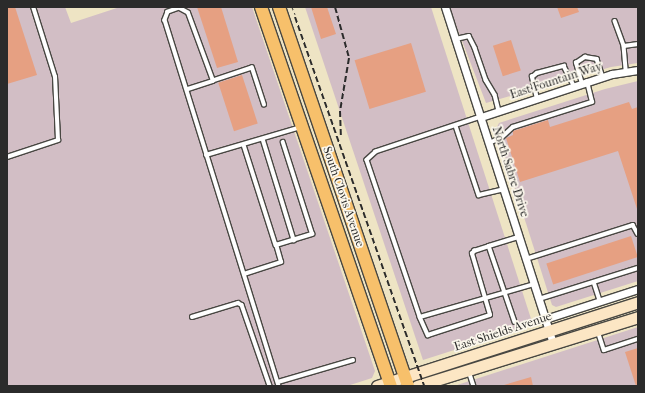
<!DOCTYPE html>
<style>
body{margin:0}
#map{position:relative;width:645px;height:393px;overflow:hidden;background:#eee4c4;font-family:"IM FELL French Canon",serif}
div>[style]{position:absolute}
.industrial>*{inset:0;background:#d2bec5}
.building>*{inset:0;background:#e6a082;transform-origin:0 0}
.path>*{height:1px;margin-top:-0.5px;transform-origin:0;background:repeating-linear-gradient(90deg,#484742 0 3px,transparent 0 6px)}
.roads{filter:drop-shadow(1px 0 #484742) drop-shadow(-1px 0 #484742) drop-shadow(0 1px #484742) drop-shadow(0 -1px #484742)}
.service>*{height:3.5px;margin:-1.75px;padding:0 1.75px;transform-origin:1.75px;border-radius:1.75px;background:#fff}
.minor>*{height:7px;margin:-3.5px;padding:0 3.5px;transform-origin:3.5px;border-radius:3.5px;background:#fff}
.secondary>*{height:11px;margin:-5.5px;padding:0 5.5px;transform-origin:5.5px;border-radius:5.5px;background:#fce6c4}
.primary>*{height:12px;margin:-6px;padding:0 6px;transform-origin:6px;border-radius:6px;background:#f7c06b}
.rail>*{height:2px;margin-top:-1px;transform-origin:0;background:repeating-linear-gradient(90deg,#2b2b2b 0 6px,transparent 0 9px)}
span{translate:-50% -50%;white-space:nowrap;text-align:center;line-height:1.15;-webkit-text-stroke:3.5px #fbf7ec;paint-order:stroke}
.street-label{font-size:12px;color:#2b2b2b}
.frame{position:absolute;inset:0;border:8px solid #2b2b2b;pointer-events:none}
</style>
<div id="map">
<div class="industrial">
<div style="clip-path:polygon(7px 7px,65px 7px,71px 23px,120px 7px,252px 7px,375px 371px,372px 378px,347px 386px,7px 386px)"></div>
<div style="clip-path:polygon(305px 7px,431px 7px,533px 325px,423px 360px)"></div>
<div style="clip-path:polygon(449px 7px,638px 7px,638px 63px,611px 67px,486px 103px)"></div>
<div style="clip-path:polygon(638px 81px,638px 281px,556px 307px,552px 305px,496px 129px,499px 123px,605px 89px)"></div>
<div style="clip-path:polygon(638px 327px,638px 386px,454px 386px)"></div>
</div>
<div class="building">
<div style="clip-path:polygon(7px 7px,15px 7px,37px 75px,7px 84px)"></div>
<div style="clip-path:polygon(197px 7px,221px 7px,238px 62px,217px 68px)"></div>
<div style="clip-path:polygon(311px 7px,327px 7px,336px 34px,321px 39px)"></div>
<div style="clip-path:polygon(557px 7px,577px 7px,579px 12px,561px 18px)"></div>
<div style="left:511px;top:40px;width:32px;height:19px;rotate:72deg"></div>
<div style="left:411px;top:43px;width:51px;height:59px;rotate:73deg"></div>
<div style="left:242px;top:75px;width:51px;height:25px;rotate:72deg"></div>
<div style="clip-path:polygon(629px 102px,632px 109px,638px 107px,638px 212px,618px 151px,520px 182px,506px 138px,513px 135px,513px 131px,548px 120px,550px 127px)"></div>
<div style="left:631px;top:236px;width:22px;height:89px;rotate:72deg"></div>
<div style="clip-path:polygon(638px 348px,638px 386px,636px 386px,625px 352px)"></div>
<div style="clip-path:polygon(531px 377px,533px 386px,504px 386px,504px 385px)"></div>
</div>
<div class="path">
<div style="left:292px;top:7px;width:8px;rotate:67deg"></div>
</div>
<div class="roads">
<div class="service">
<div style="left:615px;top:21px;width:27px;rotate:70deg"></div>
<div style="left:624px;top:46px;width:25px;rotate:85deg"></div>
<div style="left:456px;top:39px;width:13px;rotate:-13deg"></div>
<div style="left:469px;top:36px;width:13px;rotate:63deg"></div>
<div style="left:475px;top:48px;width:34px;rotate:71deg"></div>
<div style="left:486px;top:80px;width:17px;rotate:59deg"></div>
<div style="left:495px;top:95px;width:16px;rotate:76deg"></div>
<div style="left:624px;top:46px;width:14px;rotate:-8deg"></div>
<div style="left:582px;top:84px;width:22px;rotate:-106deg"></div>
<div style="left:576px;top:63px;width:11px;rotate:-34deg"></div>
<div style="left:585px;top:57px;width:12px;rotate:9deg"></div>
<div style="left:597px;top:59px;width:19px;rotate:72deg"></div>
<div style="left:188px;top:89px;width:26px;rotate:-18deg"></div>
<div style="left:537px;top:99px;width:23px;rotate:-103deg"></div>
<div style="left:532px;top:77px;width:6px;rotate:-39deg"></div>
<div style="left:537px;top:73px;width:28px;rotate:-15deg"></div>
<div style="left:564px;top:66px;width:22px;rotate:63deg"></div>
<div style="left:264px;top:105px;width:39px;rotate:-108deg"></div>
<div style="left:252px;top:68px;width:41px;rotate:161.6deg"></div>
<div style="left:213px;top:81px;width:72px;rotate:-110.2deg"></div>
<div style="left:188px;top:13px;width:10px;rotate:-151deg"></div>
<div style="left:179px;top:8px;width:12px;rotate:160deg"></div>
<div style="left:168px;top:12px;width:9px;rotate:111deg"></div>
<div style="left:165px;top:20px;width:383px;rotate:72.7deg"></div>
<div style="left:481px;top:117px;width:111px;rotate:161.6deg"></div>
<div style="left:376px;top:152px;width:12px;rotate:138deg"></div>
<div style="left:367px;top:160px;width:166px;rotate:71.3deg"></div>
<div style="left:420px;top:317px;width:119px;rotate:-16.1deg"></div>
<div style="left:456px;top:126px;width:73px;rotate:71.6deg"></div>
<div style="left:479px;top:195px;width:26px;rotate:-13deg"></div>
<div style="left:263px;top:139px;width:106px;rotate:72.9deg"></div>
<div style="left:489px;top:143px;width:13px;rotate:-23deg"></div>
<div style="left:501px;top:138px;width:16px;rotate:-43deg"></div>
<div style="left:513px;top:127px;width:83px;rotate:-17.6deg"></div>
<div style="left:592px;top:102px;width:21px;rotate:-104deg"></div>
<div style="left:244px;top:145px;width:105px;rotate:72.3deg"></div>
<div style="left:206px;top:155px;width:99px;rotate:-16.4deg"></div>
<div style="left:7px;top:157px;width:54px;rotate:-18.4deg"></div>
<div style="left:58px;top:140px;width:63px;rotate:-92.7deg"></div>
<div style="left:55px;top:77px;width:73px;rotate:-107.4deg"></div>
<div style="left:489px;top:246px;width:31px;rotate:-17deg"></div>
<div style="left:526px;top:259px;width:112px;rotate:-17.6deg"></div>
<div style="left:633px;top:225px;width:10px;rotate:61deg"></div>
<div style="left:244px;top:274px;width:39px;rotate:-18deg"></div>
<div style="left:281px;top:262px;width:18px;rotate:-106deg"></div>
<div style="left:276px;top:245px;width:38px;rotate:-17deg"></div>
<div style="left:312px;top:234px;width:96px;rotate:-107.7deg"></div>
<div style="left:594px;top:282px;width:20px;rotate:72deg"></div>
<div style="left:539px;top:299px;width:104px;rotate:-17.4deg"></div>
<div style="left:192px;top:317px;width:48px;rotate:-16.9deg"></div>
<div style="left:238px;top:303px;width:4px;rotate:27deg"></div>
<div style="left:242px;top:305px;width:86px;rotate:70.9deg"></div>
<div style="left:420px;top:317px;width:20px;rotate:66deg"></div>
<div style="left:428px;top:335px;width:65px;rotate:-17.9deg"></div>
<div style="left:490px;top:315px;width:64px;rotate:-106.4deg"></div>
<div style="left:472px;top:254px;width:4px;rotate:-56deg"></div>
<div style="left:474px;top:251px;width:16px;rotate:-18deg"></div>
<div style="left:489px;top:246px;width:80px;rotate:71.1deg"></div>
<div style="left:598px;top:331px;width:20px;rotate:72deg"></div>
<div style="left:604px;top:350px;width:36px;rotate:-18deg"></div>
<div style="left:469px;top:371px;width:16px;rotate:72deg"></div>
<div style="left:278px;top:382px;width:78px;rotate:-16.3deg"></div>
</div>
<div class="minor">
<div style="left:445px;top:7px;width:353px;rotate:72.2deg"></div>
<div style="left:481px;top:117px;width:138px;rotate:-18.2deg"></div>
<div style="left:612px;top:74px;width:26px;rotate:-9deg"></div>
<div style="left:545px;top:319px;width:98px;rotate:-17.9deg"></div>
</div>
<div class="secondary">
<div style="left:377px;top:386px;width:274px;rotate:-17.8deg"></div>
<div style="left:417px;top:386px;width:232px;rotate:-17.3deg"></div>
</div>
<div class="primary">
<div style="left:261px;top:7px;width:401px;rotate:71.1deg"></div>
<div style="left:279px;top:7px;width:400px;rotate:71.2deg"></div>
</div>
</div>
<div class="rail">
<div style="left:335px;top:7px;width:53px;rotate:74.6deg"></div>
<div style="left:349px;top:58px;width:54px;rotate:99.6deg"></div>
<div style="left:340px;top:111px;width:26px;rotate:88deg"></div>
<div style="left:295px;top:17px;width:391px;rotate:70.7deg"></div>
</div>
<div class="street-label">
<span style="left:556px;top:81px;rotate:-18deg">East Fountain Way</span>
<span style="left:510px;top:172px;rotate:72deg">North Sabre Drive</span>
<span style="left:343px;top:197px;rotate:71deg">South Clovis Avenue</span>
<span style="left:503px;top:332px;rotate:-18deg">East Shields Avenue</span>
</div>
<div class="frame"></div>
</div>
